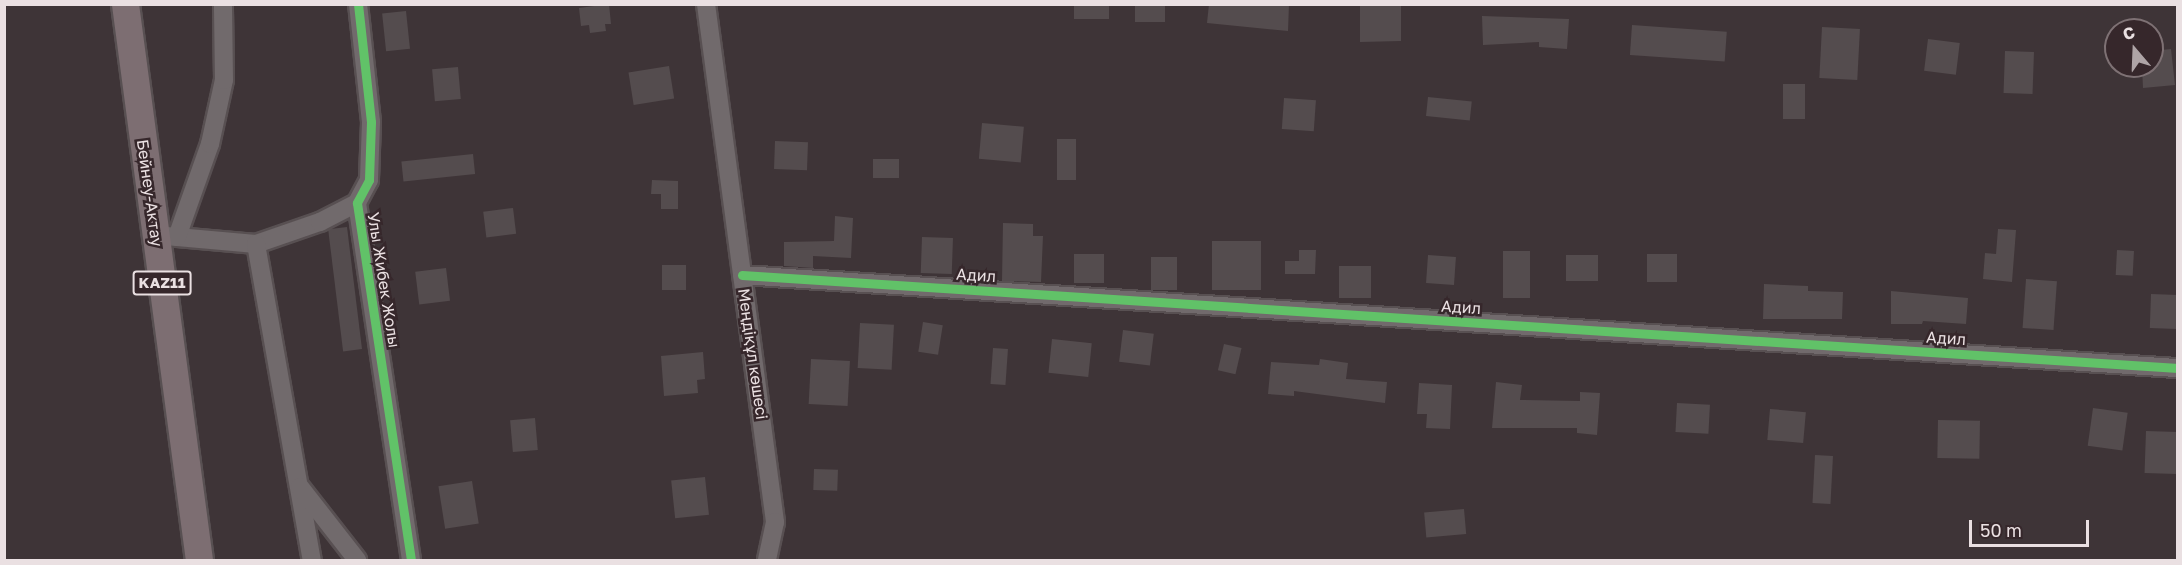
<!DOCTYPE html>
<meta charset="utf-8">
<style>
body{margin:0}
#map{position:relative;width:2182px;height:565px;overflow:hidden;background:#3e3437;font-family:"Golos Text",sans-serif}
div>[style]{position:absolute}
.building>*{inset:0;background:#544c4e;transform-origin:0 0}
.roads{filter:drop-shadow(2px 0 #585052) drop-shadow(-2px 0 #585052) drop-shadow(0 2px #585052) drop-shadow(0 -2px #585052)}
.minor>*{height:18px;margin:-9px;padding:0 9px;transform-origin:9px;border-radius:9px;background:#716a6c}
.highway>*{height:27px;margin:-13.5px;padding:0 13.5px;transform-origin:13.5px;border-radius:13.5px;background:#7d6e72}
.cycleway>*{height:9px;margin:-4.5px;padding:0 4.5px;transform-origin:4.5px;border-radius:4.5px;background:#61c268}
span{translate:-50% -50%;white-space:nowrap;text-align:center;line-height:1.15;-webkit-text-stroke:5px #36272b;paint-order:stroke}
.shield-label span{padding:2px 4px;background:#36272b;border:2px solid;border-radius:4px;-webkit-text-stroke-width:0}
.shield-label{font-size:15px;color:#eae0e2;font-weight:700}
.street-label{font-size:16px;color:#eae0e2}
.frame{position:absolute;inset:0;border:6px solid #eae0e2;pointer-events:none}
.north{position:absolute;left:2104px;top:18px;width:60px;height:60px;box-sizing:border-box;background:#36272b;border:2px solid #7e7174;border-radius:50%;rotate:341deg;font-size:16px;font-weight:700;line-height:24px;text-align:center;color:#eae0e2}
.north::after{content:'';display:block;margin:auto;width:21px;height:27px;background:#aea4a6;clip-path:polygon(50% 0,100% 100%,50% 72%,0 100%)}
.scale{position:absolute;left:1969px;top:520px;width:120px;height:27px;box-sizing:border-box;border:3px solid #eae0e2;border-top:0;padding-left:8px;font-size:18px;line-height:21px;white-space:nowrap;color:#eae0e2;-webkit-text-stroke:4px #36272b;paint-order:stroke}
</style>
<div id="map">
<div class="building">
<div style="clip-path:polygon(609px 4px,611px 24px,605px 24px,606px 31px,590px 33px,589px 25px,581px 26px,579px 8px)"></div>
<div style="left:1074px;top:4px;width:35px;height:15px"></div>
<div style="left:1135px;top:4px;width:30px;height:18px"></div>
<div style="clip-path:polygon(1209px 4px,1289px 4px,1288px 31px,1207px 23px)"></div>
<div style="clip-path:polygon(1375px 4px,1401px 4px,1401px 41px,1360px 42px,1360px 5px)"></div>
<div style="left:406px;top:11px;width:38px;height:24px;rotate:84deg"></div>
<div style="clip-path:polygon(1482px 16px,1569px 19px,1567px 49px,1539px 47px,1539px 42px,1483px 45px)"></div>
<div style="left:1632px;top:25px;width:95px;height:30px;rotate:4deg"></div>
<div style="left:1822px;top:27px;width:38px;height:51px;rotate:3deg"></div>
<div style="left:1928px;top:39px;width:32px;height:32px;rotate:7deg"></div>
<div style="clip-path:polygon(2171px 49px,2175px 85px,2143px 88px,2142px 66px,2152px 66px,2152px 51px)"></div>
<div style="left:2005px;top:51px;width:29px;height:42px;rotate:2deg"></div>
<div style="left:669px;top:66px;width:33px;height:41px;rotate:81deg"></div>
<div style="left:458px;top:67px;width:32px;height:26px;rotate:85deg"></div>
<div style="left:1783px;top:84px;width:22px;height:35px"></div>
<div style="left:1428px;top:97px;width:44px;height:19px;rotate:6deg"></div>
<div style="left:1284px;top:98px;width:32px;height:31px;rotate:4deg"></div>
<div style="left:982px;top:123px;width:42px;height:36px;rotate:5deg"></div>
<div style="left:1057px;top:139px;width:19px;height:41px"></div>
<div style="left:775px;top:141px;width:33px;height:28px;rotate:2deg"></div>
<div style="left:473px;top:154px;width:20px;height:72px;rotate:84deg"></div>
<div style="left:873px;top:159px;width:26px;height:19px"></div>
<div style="clip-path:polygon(652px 180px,678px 181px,678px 209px,661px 209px,661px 194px,651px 194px)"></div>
<div style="left:513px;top:208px;width:26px;height:30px;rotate:83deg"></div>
<div style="clip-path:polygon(835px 216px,853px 218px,851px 258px,813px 256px,813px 268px,784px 266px,784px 242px,834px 241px)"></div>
<div style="clip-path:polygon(1003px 223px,1033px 224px,1033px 236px,1043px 236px,1041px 282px,1002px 281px)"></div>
<div style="left:347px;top:227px;width:123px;height:19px;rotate:83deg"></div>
<div style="clip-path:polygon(1998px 229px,2016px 230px,2012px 282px,1983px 279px,1985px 253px,1996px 254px)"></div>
<div style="left:922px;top:237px;width:31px;height:36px;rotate:2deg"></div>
<div style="left:1212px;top:241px;width:49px;height:49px"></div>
<div style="clip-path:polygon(1299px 250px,1316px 250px,1315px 274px,1285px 274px,1285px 261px,1299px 261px)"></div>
<div style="left:2117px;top:250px;width:17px;height:25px;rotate:3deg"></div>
<div style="left:1503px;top:251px;width:27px;height:47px"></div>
<div style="left:1074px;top:254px;width:30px;height:29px"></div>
<div style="left:1647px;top:254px;width:30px;height:28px"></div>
<div style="left:1428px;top:255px;width:28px;height:28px;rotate:4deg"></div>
<div style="left:1566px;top:255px;width:32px;height:26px"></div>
<div style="left:1151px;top:257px;width:26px;height:33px"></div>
<div style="left:686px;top:265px;width:25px;height:24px;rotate:90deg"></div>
<div style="left:1339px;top:266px;width:32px;height:32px"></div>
<div style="left:446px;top:268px;width:33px;height:31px;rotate:83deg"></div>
<div style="left:2026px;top:279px;width:31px;height:49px;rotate:4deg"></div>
<div style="clip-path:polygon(1764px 284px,1808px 286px,1808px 291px,1843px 292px,1842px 319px,1763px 319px)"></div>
<div style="clip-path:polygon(1891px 291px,1968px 298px,1966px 324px,1923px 321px,1922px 324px,1891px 324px)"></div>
<div style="left:2151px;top:294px;width:27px;height:34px;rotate:2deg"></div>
<div style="left:923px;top:322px;width:20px;height:30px;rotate:9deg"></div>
<div style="left:860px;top:323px;width:34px;height:45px;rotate:3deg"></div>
<div style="left:1123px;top:330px;width:31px;height:32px;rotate:7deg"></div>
<div style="left:1052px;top:339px;width:40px;height:34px;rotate:6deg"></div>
<div style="left:1224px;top:344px;width:18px;height:27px;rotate:13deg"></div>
<div style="left:993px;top:348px;width:15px;height:36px;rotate:4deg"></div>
<div style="clip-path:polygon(703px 352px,705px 379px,697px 380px,698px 393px,664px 396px,661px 356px)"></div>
<div style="left:811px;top:359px;width:39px;height:45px;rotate:3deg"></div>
<div style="clip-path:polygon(1320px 359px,1348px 363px,1346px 379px,1387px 382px,1385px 403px,1294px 391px,1294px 396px,1268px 394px,1271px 362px,1319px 365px)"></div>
<div style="clip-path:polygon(1496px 382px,1522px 385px,1520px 400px,1580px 401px,1580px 392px,1600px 393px,1597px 435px,1577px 433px,1577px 428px,1492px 428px)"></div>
<div style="clip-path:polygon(1419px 383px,1452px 385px,1450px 429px,1426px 428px,1427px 414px,1417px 414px)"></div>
<div style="left:1677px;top:403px;width:33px;height:29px;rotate:3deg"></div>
<div style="left:2093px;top:408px;width:35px;height:38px;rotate:8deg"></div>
<div style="left:1770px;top:409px;width:36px;height:31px;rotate:5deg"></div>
<div style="left:535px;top:418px;width:32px;height:25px;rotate:85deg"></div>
<div style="left:1938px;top:420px;width:42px;height:38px;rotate:1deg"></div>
<div style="left:2146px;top:431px;width:32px;height:42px;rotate:2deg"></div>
<div style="left:1815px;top:455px;width:18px;height:48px;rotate:3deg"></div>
<div style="left:814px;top:469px;width:24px;height:21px;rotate:2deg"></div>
<div style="left:705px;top:477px;width:38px;height:34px;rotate:84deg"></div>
<div style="left:472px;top:481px;width:43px;height:34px;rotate:81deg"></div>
<div style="left:1464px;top:509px;width:25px;height:40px;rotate:85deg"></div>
</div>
<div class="roads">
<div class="minor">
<div style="left:358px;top:4px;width:119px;rotate:83.7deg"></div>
<div style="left:371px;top:122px;width:58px;rotate:92deg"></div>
<div style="left:369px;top:180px;width:26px;rotate:118deg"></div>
<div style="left:357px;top:203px;width:361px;rotate:81.4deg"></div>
<div style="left:706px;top:4px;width:523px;rotate:82.41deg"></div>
<div style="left:775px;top:522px;width:39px;rotate:102deg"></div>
<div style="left:166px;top:236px;width:90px;rotate:5.1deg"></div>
<div style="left:256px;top:244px;width:68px;rotate:-19deg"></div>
<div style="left:320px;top:222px;width:42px;rotate:-27.2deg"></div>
<div style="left:177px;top:237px;width:99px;rotate:-70.5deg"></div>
<div style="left:210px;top:144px;width:66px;rotate:-77.7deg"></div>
<div style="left:224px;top:80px;width:76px;rotate:-90.8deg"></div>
<div style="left:256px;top:244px;width:321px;rotate:80deg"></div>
<div style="left:742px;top:275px;width:1439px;rotate:3.71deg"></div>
<div style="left:300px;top:487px;width:93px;rotate:52deg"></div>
</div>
<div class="highway">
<div style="left:125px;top:4px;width:561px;rotate:82.42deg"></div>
</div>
</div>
<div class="cycleway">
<div style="left:358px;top:4px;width:119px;rotate:83.7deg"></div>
<div style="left:371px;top:122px;width:58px;rotate:92deg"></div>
<div style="left:369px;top:180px;width:26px;rotate:118deg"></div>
<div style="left:357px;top:203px;width:361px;rotate:81.4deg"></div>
<div style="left:742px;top:275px;width:1439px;rotate:3.71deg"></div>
</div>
<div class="shield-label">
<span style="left:162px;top:283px">KAZ11</span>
</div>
<div class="street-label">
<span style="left:150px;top:193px;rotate:82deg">Бейнеу-Актау</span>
<span style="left:976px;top:275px;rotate:4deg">Адил</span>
<span style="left:384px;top:280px;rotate:81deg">Улы Жибек Жолы</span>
<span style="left:1461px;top:307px;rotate:4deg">Адил</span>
<span style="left:1946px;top:338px;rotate:4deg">Адил</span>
<span style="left:753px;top:354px;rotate:82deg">Меңдіқұл көшесі</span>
</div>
<div class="frame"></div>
<div class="north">С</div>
<div class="scale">50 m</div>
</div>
